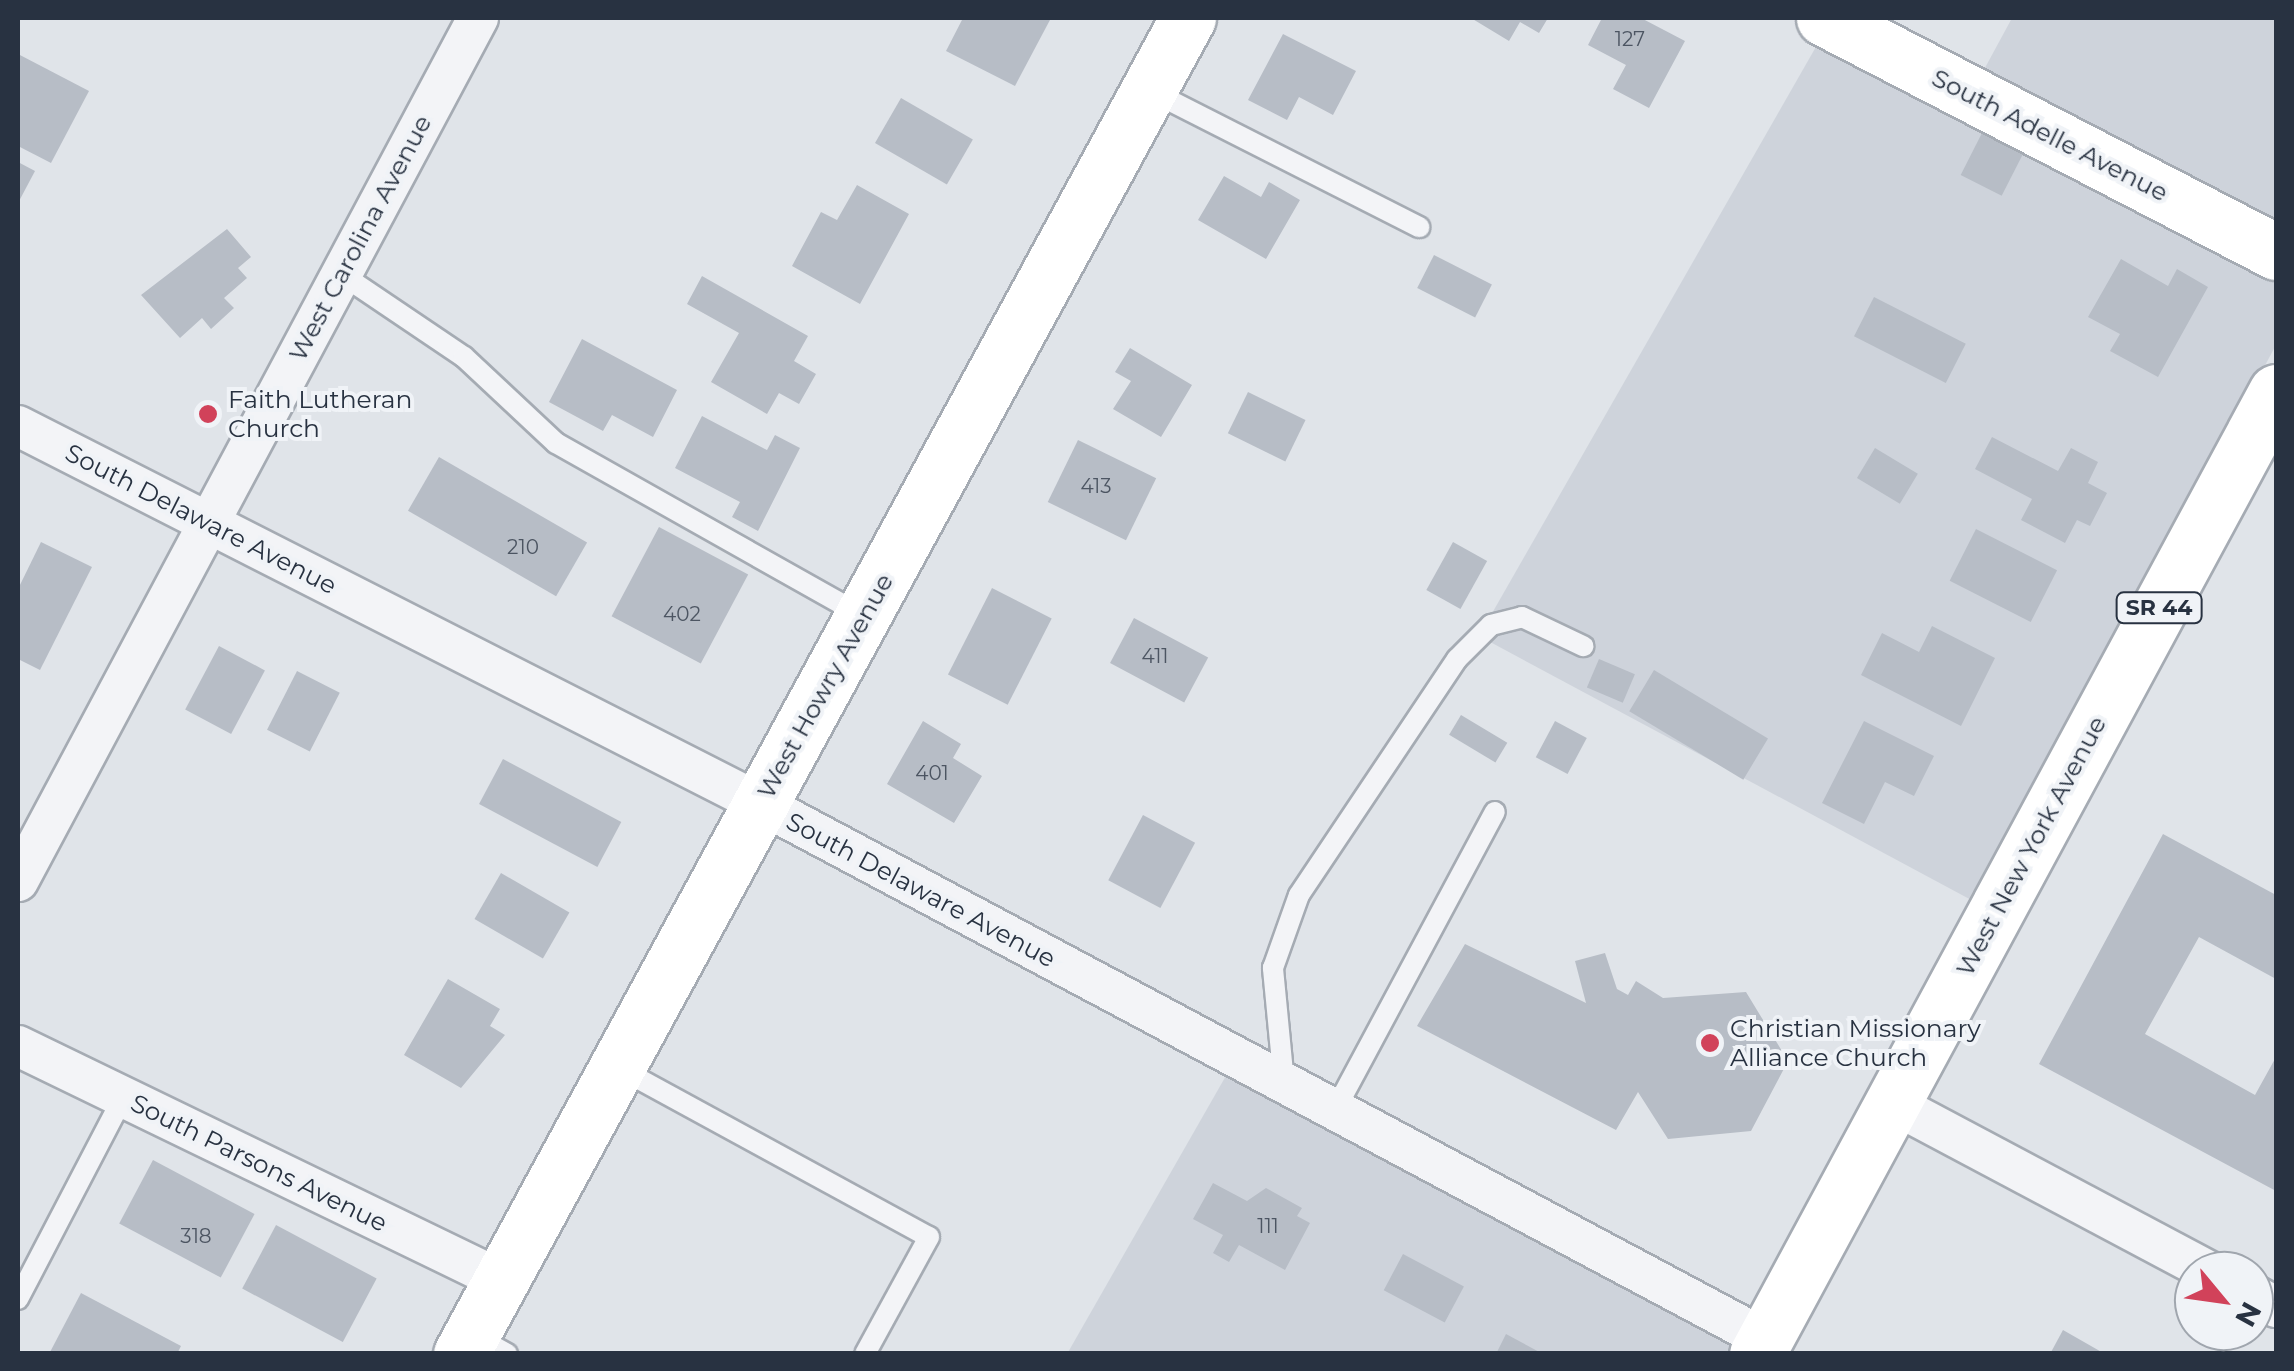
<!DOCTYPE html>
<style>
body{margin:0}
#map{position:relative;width:2294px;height:1371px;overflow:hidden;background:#e0e4e9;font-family:Montserrat,sans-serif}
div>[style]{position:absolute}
.built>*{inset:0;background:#ced3db}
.building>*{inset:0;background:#b7bdc6;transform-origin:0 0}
.roads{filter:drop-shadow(2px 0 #a5abb3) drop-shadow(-2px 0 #a5abb3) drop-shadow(0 2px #a5abb3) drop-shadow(0 -2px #a5abb3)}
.lane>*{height:20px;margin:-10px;padding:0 10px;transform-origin:10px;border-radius:10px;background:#f3f4f7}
.street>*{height:40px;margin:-20px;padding:0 20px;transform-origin:20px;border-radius:20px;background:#f3f4f7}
.secondary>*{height:55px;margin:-27.5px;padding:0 27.5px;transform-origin:27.5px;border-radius:27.5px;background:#fff}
.primary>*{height:55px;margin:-27.5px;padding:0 27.5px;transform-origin:27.5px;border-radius:27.5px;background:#fff}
.dots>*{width:28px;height:28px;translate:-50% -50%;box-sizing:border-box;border:5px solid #f0f3f7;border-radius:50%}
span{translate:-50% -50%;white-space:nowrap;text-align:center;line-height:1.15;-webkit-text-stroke:8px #f0f3f7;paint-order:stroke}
.number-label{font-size:20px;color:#4c5562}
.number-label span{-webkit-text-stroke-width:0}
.shield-label span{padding:2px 8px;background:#f0f3f7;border:2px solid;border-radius:8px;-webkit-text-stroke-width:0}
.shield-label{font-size:22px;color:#283241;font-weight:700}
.street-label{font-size:25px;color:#283241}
.poi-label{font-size:25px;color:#283241}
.left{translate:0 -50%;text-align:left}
.frame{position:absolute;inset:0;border:20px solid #283241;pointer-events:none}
.north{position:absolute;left:2174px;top:1251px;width:100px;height:100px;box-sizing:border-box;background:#f0f3f7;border:2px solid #a0a6ae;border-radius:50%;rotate:119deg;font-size:28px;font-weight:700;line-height:40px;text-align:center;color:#283241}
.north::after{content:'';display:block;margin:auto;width:35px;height:45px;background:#d1425a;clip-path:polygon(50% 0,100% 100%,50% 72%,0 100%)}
</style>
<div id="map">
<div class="built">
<div style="clip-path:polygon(2012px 18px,2276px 18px,2276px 230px,1980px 77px)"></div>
<div style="clip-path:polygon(1821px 38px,2276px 274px,2276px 345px,1975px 902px,1479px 636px)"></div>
<div style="clip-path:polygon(1227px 1074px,1736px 1346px,1732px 1354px,1067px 1354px)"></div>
</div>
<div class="building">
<div style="clip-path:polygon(963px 18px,1051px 18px,1015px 86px,946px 51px)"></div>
<div style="clip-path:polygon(1471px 18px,1548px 18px,1539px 33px,1520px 22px,1509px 41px)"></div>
<div style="clip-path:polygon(1602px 18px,1641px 18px,1685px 41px,1649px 108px,1613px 89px,1626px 65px,1588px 45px)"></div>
<div style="clip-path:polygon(1283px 34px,1356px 71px,1333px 115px,1299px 97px,1287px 120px,1248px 100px)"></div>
<div style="clip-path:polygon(18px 54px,89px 91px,51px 163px,18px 146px)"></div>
<div style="left:901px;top:98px;width:83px;height:52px;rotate:30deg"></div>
<div style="left:1982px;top:133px;width:46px;height:47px;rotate:27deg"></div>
<div style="clip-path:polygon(18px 162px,35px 171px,18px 203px)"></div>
<div style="clip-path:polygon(1224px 176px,1261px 197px,1269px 182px,1300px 200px,1266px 259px,1198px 220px)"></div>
<div style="clip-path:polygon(857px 185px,909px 214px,860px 304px,792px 266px,821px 212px,837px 220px)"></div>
<div style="clip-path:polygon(227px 229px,251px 257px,238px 268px,247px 278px,224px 298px,234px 308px,211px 329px,202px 318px,180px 338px,141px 295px)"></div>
<div style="left:1434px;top:255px;width:65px;height:37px;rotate:27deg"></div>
<div style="clip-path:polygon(2121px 259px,2168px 286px,2177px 269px,2208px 287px,2158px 377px,2110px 351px,2120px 334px,2088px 317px)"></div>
<div style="clip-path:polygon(702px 276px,808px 336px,794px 361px,816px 374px,799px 404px,779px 393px,767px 414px,711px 382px,739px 333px,687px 304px)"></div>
<div style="left:1874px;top:297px;width:103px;height:44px;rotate:27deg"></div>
<div style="clip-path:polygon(582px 339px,677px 390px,653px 437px,612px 415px,603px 431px,549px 402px)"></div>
<div style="clip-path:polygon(1130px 348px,1192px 385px,1161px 437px,1113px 409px,1131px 381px,1115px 372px)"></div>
<div style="left:1248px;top:392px;width:64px;height:46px;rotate:26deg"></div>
<div style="clip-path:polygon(702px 416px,767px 450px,775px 435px,800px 448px,758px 531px,732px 517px,740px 502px,675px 468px)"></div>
<div style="clip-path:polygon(1992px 437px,2058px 471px,2071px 448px,2098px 462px,2088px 483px,2107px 493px,2090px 526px,2077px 520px,2065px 543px,2021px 520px,2032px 499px,1975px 469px)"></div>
<div style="left:1078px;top:440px;width:87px;height:69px;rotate:26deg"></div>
<div style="left:1875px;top:448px;width:50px;height:35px;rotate:31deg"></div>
<div style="left:439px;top:457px;width:171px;height:62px;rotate:30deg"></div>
<div style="left:659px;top:527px;width:101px;height:101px;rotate:28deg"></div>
<div style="left:1976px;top:529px;width:91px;height:58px;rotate:27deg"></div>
<div style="clip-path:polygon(41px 542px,92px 567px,40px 670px,18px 659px,18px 589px)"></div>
<div style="left:1453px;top:542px;width:39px;height:55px;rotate:29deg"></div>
<div style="left:992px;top:588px;width:67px;height:97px;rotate:27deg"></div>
<div style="left:1134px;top:618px;width:84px;height:51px;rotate:28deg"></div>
<div style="clip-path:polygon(1932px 626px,1995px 658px,1961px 726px,1861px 675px,1882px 633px,1919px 652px)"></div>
<div style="left:219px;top:646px;width:52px;height:72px;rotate:28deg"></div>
<div style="left:1599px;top:659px;width:39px;height:31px;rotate:23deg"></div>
<div style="left:1654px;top:670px;width:133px;height:48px;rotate:31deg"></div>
<div style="left:297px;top:671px;width:48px;height:66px;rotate:27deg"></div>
<div style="left:1461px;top:715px;width:54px;height:23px;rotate:31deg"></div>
<div style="clip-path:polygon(923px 721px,961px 744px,953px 758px,982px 776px,954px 823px,887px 784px)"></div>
<div style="left:1555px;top:721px;width:36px;height:41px;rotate:28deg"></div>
<div style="clip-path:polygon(1864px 721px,1934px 756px,1914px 796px,1885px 782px,1864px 824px,1822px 803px)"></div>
<div style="left:503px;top:759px;width:134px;height:51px;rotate:28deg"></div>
<div style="left:1143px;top:815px;width:59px;height:74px;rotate:28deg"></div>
<div style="clip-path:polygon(2163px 834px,2276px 895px,2276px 979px,2199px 937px,2145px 1034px,2255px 1095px,2276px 1057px,2276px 1191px,2039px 1064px)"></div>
<div style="left:501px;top:873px;width:79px;height:53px;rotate:30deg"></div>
<div style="clip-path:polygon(1465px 944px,1586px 1003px,1575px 961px,1605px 953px,1617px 989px,1628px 995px,1636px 981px,1663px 998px,1746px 992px,1788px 1061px,1751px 1131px,1668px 1139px,1638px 1092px,1616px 1130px,1417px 1026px)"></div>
<div style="clip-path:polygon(448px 979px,500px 1009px,490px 1026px,505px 1035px,461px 1088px,404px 1055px)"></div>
<div style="left:153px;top:1160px;width:115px;height:72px;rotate:28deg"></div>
<div style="clip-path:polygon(1213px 1183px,1247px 1201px,1266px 1188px,1302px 1208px,1297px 1216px,1310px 1223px,1285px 1270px,1239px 1245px,1229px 1262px,1213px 1253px,1223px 1235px,1193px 1219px)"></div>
<div style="left:276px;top:1225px;width:114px;height:72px;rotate:28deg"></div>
<div style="left:1403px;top:1254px;width:69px;height:41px;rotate:28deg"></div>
<div style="clip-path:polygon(81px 1293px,181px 1346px,177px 1354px,49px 1354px)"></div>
<div style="clip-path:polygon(2063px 1330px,2105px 1354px,2050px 1354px)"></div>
<div style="clip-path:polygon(1506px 1334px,1543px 1354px,1496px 1354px)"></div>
</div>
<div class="roads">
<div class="lane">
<div style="left:1151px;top:91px;width:301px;rotate:26.9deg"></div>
<div style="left:341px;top:274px;width:148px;rotate:34deg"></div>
<div style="left:464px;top:357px;width:126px;rotate:43.1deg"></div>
<div style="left:556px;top:443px;width:349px;rotate:29.4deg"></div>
<div style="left:617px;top:1067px;width:355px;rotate:28.6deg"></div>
<div style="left:929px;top:1237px;width:133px;rotate:118.7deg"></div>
<div style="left:1284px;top:1083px;width:116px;rotate:-95.5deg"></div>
<div style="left:1273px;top:968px;width:77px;rotate:-70.4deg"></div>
<div style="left:1299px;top:895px;width:284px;rotate:-56.2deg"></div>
<div style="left:1457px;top:659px;width:48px;rotate:-45deg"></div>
<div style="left:1491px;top:625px;width:32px;rotate:-14deg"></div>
<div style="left:1522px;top:617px;width:68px;rotate:25.4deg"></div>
<div style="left:1335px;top:1110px;width:338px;rotate:-61.8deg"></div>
<div style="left:18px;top:1299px;width:228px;rotate:-62.5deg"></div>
<div style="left:473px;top:1335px;width:39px;rotate:29deg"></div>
</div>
<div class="street">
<div style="left:18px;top:426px;width:834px;rotate:26.96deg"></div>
<div style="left:761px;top:804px;width:1138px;rotate:28.05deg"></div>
<div style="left:18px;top:881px;width:978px;rotate:-61.94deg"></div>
<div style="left:18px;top:1046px;width:537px;rotate:25.85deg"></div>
<div style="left:1892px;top:1103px;width:358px;rotate:28deg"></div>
<div style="left:2254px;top:1295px;width:25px;rotate:29deg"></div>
</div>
<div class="secondary">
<div style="left:1824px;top:18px;width:509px;rotate:27.37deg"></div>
<div style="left:461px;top:1354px;width:1521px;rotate:-61.45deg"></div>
</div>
<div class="primary">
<div style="left:1757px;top:1354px;width:1093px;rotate:-61.65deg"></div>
</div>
</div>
<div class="dots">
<div style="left:208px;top:414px;background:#d1425a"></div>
<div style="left:1710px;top:1043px;background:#d1425a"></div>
</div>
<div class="number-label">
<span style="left:1630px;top:39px">127</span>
<span style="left:1096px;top:486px">413</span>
<span style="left:523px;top:547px">210</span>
<span style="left:682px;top:614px">402</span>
<span style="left:1155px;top:656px">411</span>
<span style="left:932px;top:773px">401</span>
<span style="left:1268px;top:1226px">111</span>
<span style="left:196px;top:1236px">318</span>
</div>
<div class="shield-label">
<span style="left:2159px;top:608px">SR 44</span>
</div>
<div class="street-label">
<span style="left:2050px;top:135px;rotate:27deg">South Adelle Avenue</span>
<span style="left:360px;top:238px;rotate:-62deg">West Carolina Avenue</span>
<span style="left:201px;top:519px;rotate:27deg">South Delaware Avenue</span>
<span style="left:825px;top:686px;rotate:-61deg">West Howry Avenue</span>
<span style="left:2031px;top:846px;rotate:-62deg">West New York Avenue</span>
<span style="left:921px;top:890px;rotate:28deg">South Delaware Avenue</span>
<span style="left:259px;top:1163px;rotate:26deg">South Parsons Avenue</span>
</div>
<div class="poi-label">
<span class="left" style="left:228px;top:414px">Faith Lutheran<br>Church</span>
<span class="left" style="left:1730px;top:1043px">Christian Missionary<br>Alliance Church</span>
</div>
<div class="frame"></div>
<div class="north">N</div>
</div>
